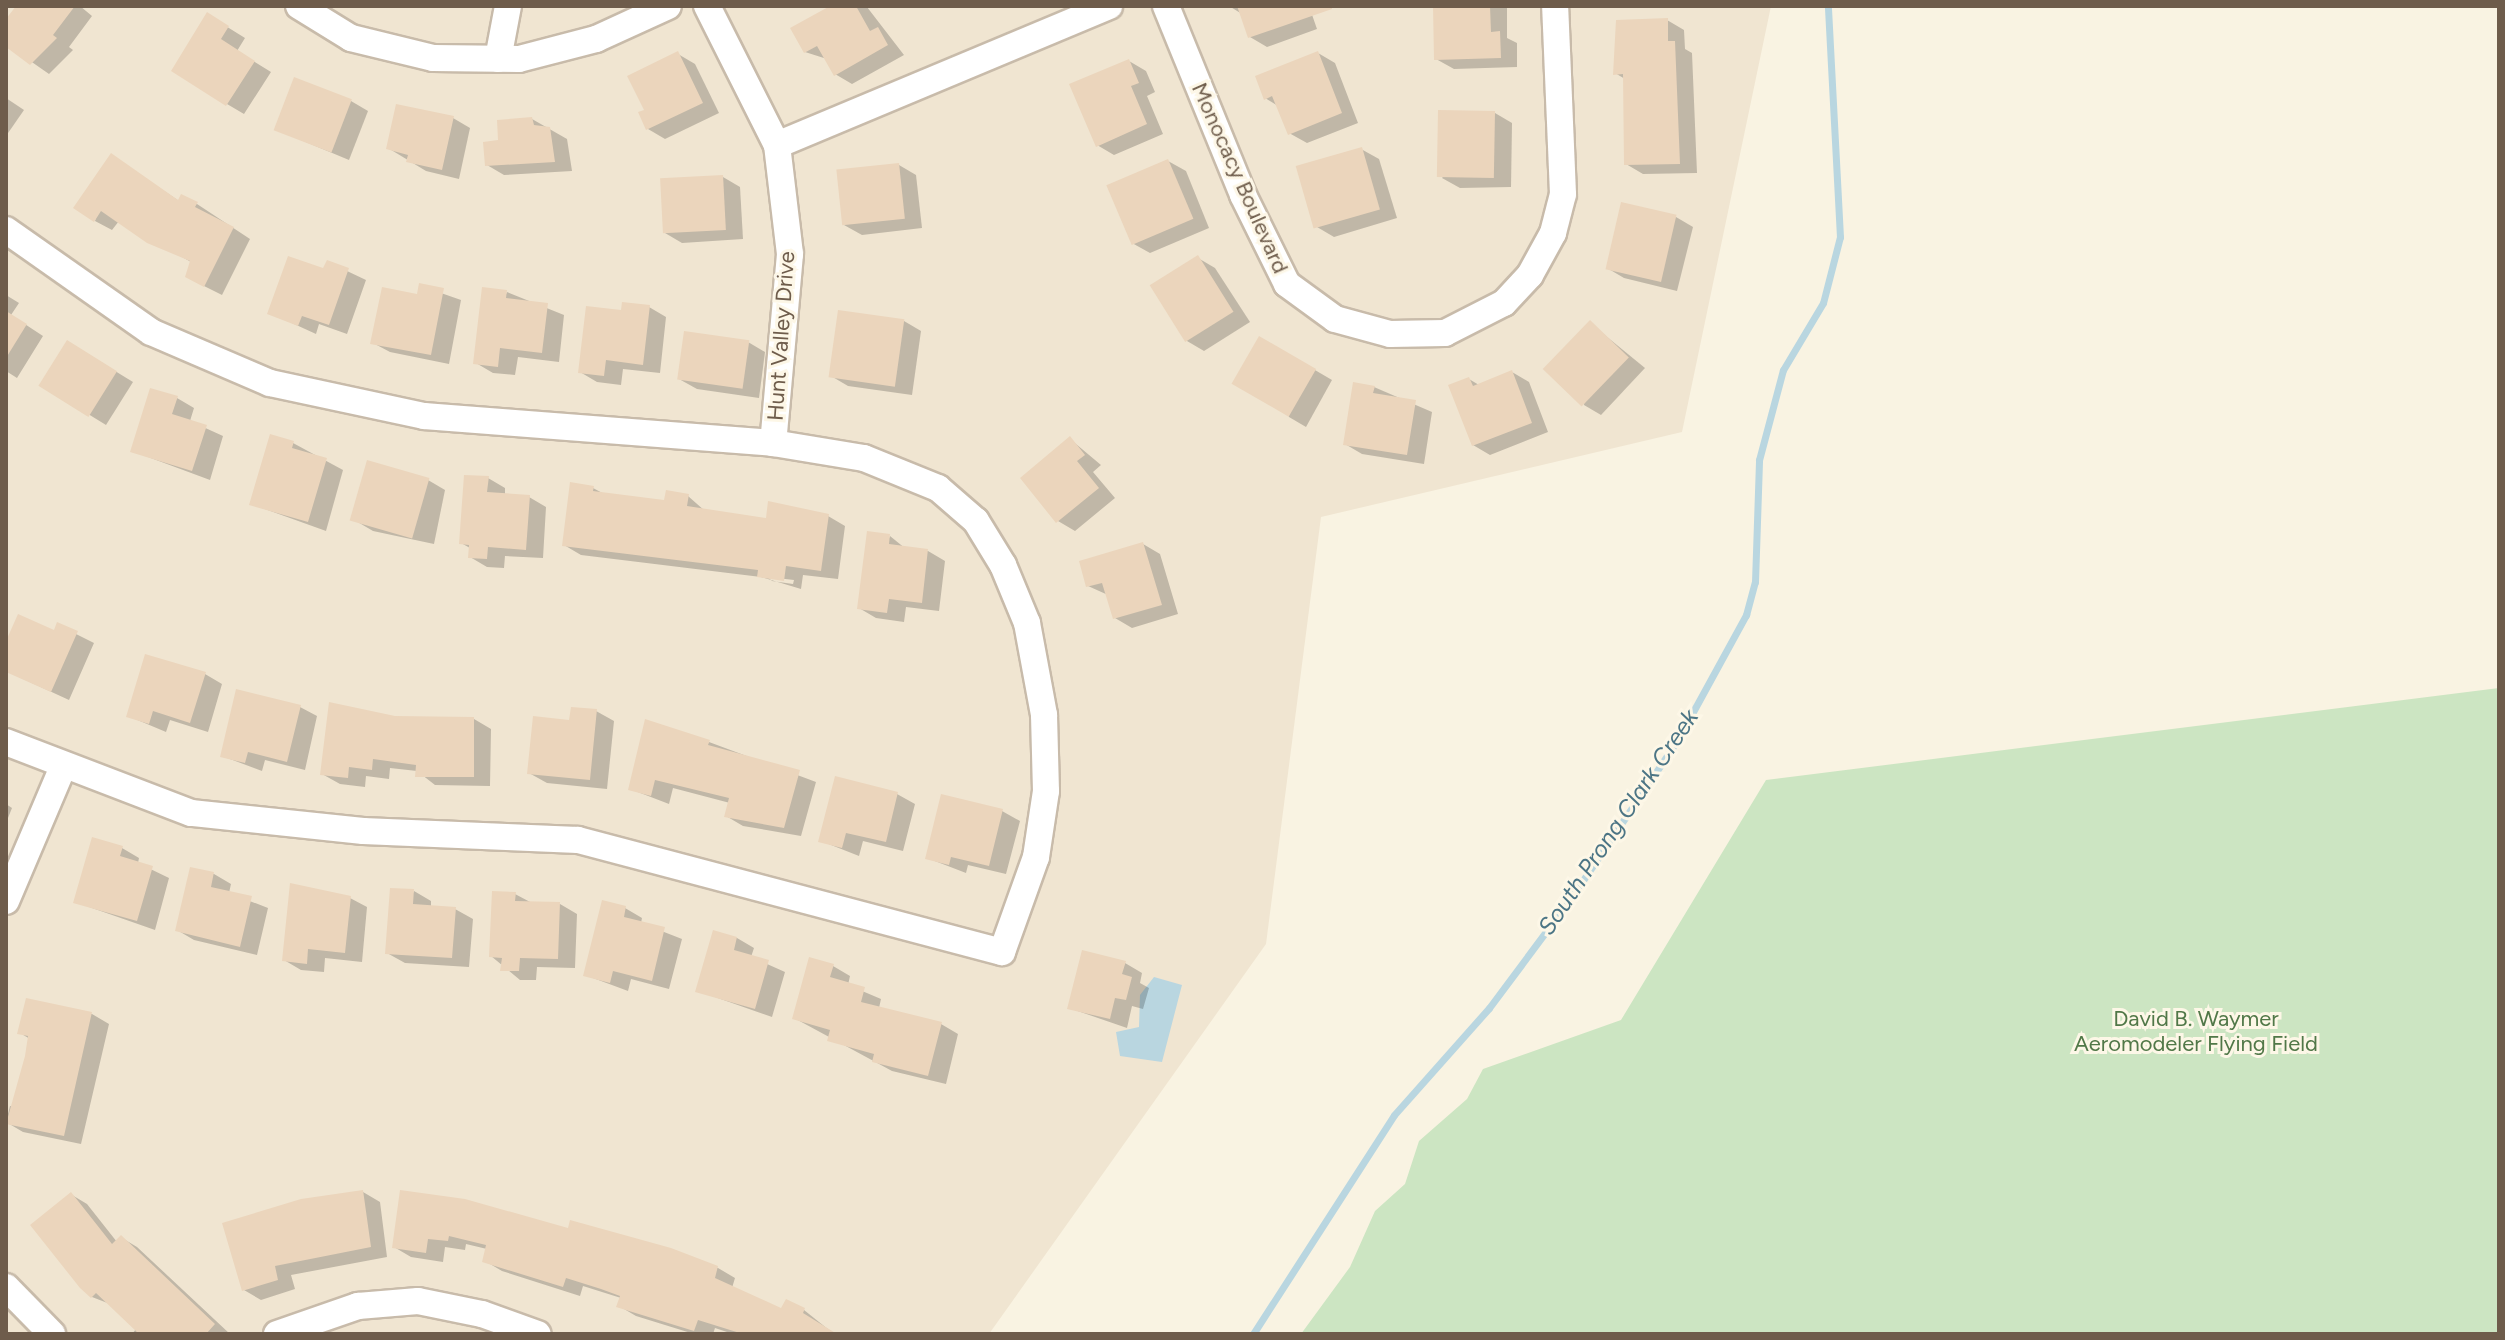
<!DOCTYPE html>
<style>
body{margin:0}
#map{position:relative;width:2505px;height:1340px;overflow:hidden;background:#f9f3e2;font-family:Figtree,sans-serif}
div>[style]{position:absolute}
.residential>*{inset:0;background:#f0e5d1}
.green>*{inset:0;background:#cce5c2}
.water>*{inset:0;background:#b9d6e0}
.shadow>*{inset:0;background:#0003}
.stream>*{height:7px;margin:-3.5px;padding:0 3.5px;transform-origin:3.5px;border-radius:3.5px;background:#b9d6e0}
.building>*{inset:0;background:#ebd5bc;transform-origin:0 0}
.roads{filter:drop-shadow(2px 0 #c8bbaa) drop-shadow(-2px 0 #c8bbaa) drop-shadow(0 2px #c8bbaa) drop-shadow(0 -2px #c8bbaa)}
.minor>*{height:26px;margin:-13px;padding:0 13px;transform-origin:13px;border-radius:13px;background:#fff}
span{translate:-50% -50%;white-space:nowrap;text-align:center;line-height:1.15;-webkit-text-stroke:6px #fdf7e7;paint-order:stroke}
.street-label{font-size:22px;color:#6e5c4b}
.park-label{font-size:22px;color:#517848}
.water-label{font-size:24px;color:#4c7585;font-style:italic}
.frame{position:absolute;inset:0;border:8px solid #6e5c4b;pointer-events:none}
</style>
<div id="map">
<div class="residential">
<div style="clip-path:polygon(6px 6px,1771px 6px,1682px 432px,1321px 517px,1266px 944px,989px 1334px,6px 1334px)"></div>
</div>
<div class="green">
<div style="clip-path:polygon(2499px 688px,2499px 1334px,1301px 1334px,1350px 1267px,1375px 1211px,1405px 1184px,1419px 1141px,1467px 1099px,1483px 1069px,1621px 1020px,1766px 780px)"></div>
</div>
<div class="water">
<div style="clip-path:polygon(1154px 977px,1182px 985px,1162px 1062px,1120px 1056px,1116px 1032px,1139px 1027px,1140px 995px)"></div>
</div>
<div class="shadow">
<div style="clip-path:polygon(19px 6px,80px 6px,92px 16px,69px 47px,73px 50px,49px 74px,6px 44px,6px 22px)"></div>
<div style="clip-path:polygon(834px 6px,867px 7px,904px 55px,852px 84px,835px 74px,827px 59px,805px 52px)"></div>
<div style="clip-path:polygon(1229px 6px,1309px 6px,1317px 29px,1267px 47px,1250px 37px,1242px 14px)"></div>
<div style="clip-path:polygon(1438px 6px,1507px 6px,1507px 38px,1517px 43px,1517px 67px,1454px 69px,1436px 59px)"></div>
<div style="clip-path:polygon(208px 15px,245px 38px,237px 51px,271px 72px,244px 114px,227px 104px)"></div>
<div style="clip-path:polygon(1667px 20px,1684px 30px,1685px 49px,1692px 53px,1697px 173px,1643px 174px,1626px 164px,1625px 79px,1615px 73px)"></div>
<div style="clip-path:polygon(1318px 53px,1335px 63px,1358px 123px,1307px 143px,1289px 133px,1278px 106px,1265px 98px)"></div>
<div style="clip-path:polygon(678px 54px,695px 64px,719px 113px,665px 139px,648px 129px,646px 111px)"></div>
<div style="clip-path:polygon(1129px 61px,1146px 71px,1155px 92px,1147px 96px,1163px 134px,1114px 155px,1097px 145px)"></div>
<div style="clip-path:polygon(6px 98px,24px 110px,6px 136px)"></div>
<div style="clip-path:polygon(351px 101px,368px 111px,349px 160px,277px 130px)"></div>
<div style="clip-path:polygon(1495px 113px,1512px 123px,1511px 187px,1460px 188px,1442px 178px)"></div>
<div style="clip-path:polygon(453px 118px,470px 128px,459px 179px,426px 171px,388px 148px)"></div>
<div style="clip-path:polygon(532px 119px,567px 139px,572px 171px,504px 175px,487px 165px,500px 142px)"></div>
<div style="clip-path:polygon(1361px 149px,1379px 159px,1397px 218px,1334px 237px,1317px 227px)"></div>
<div style="clip-path:polygon(112px 156px,179px 201px,182px 196px,197px 204px,250px 239px,222px 295px,204px 286px,191px 262px,119px 221px,112px 230px,95px 221px)"></div>
<div style="clip-path:polygon(1168px 161px,1186px 171px,1209px 228px,1150px 253px,1132px 243px)"></div>
<div style="clip-path:polygon(899px 165px,916px 175px,922px 228px,862px 235px,844px 225px)"></div>
<div style="clip-path:polygon(723px 177px,740px 187px,743px 239px,682px 243px,665px 233px)"></div>
<div style="clip-path:polygon(1623px 204px,1676px 217px,1693px 227px,1677px 291px,1624px 278px,1607px 268px)"></div>
<div style="clip-path:polygon(1198px 258px,1215px 268px,1250px 322px,1204px 351px,1187px 341px)"></div>
<div style="clip-path:polygon(328px 262px,366px 280px,347px 334px,319px 324px,316px 334px,270px 313px,325px 271px)"></div>
<div style="clip-path:polygon(421px 286px,461px 300px,449px 364px,390px 352px,373px 343px,419px 296px)"></div>
<div style="clip-path:polygon(507px 292px,564px 315px,559px 362px,518px 357px,515px 375px,493px 373px,476px 363px)"></div>
<div style="clip-path:polygon(6px 295px,19px 303px,11px 315px,43px 336px,17px 378px,6px 371px)"></div>
<div style="clip-path:polygon(649px 307px,666px 317px,660px 373px,623px 369px,621px 385px,597px 382px,580px 372px,623px 312px)"></div>
<div style="clip-path:polygon(840px 312px,904px 321px,921px 331px,912px 395px,848px 386px,831px 376px)"></div>
<div style="clip-path:polygon(1590px 323px,1645px 368px,1601px 415px,1584px 405px)"></div>
<div style="clip-path:polygon(1260px 338px,1332px 380px,1306px 427px,1289px 417px)"></div>
<div style="clip-path:polygon(748px 342px,765px 352px,759px 398px,697px 389px,679px 379px)"></div>
<div style="clip-path:polygon(84px 352px,133px 382px,106px 425px,41px 385px)"></div>
<div style="clip-path:polygon(1512px 372px,1529px 382px,1548px 432px,1490px 455px,1473px 445px,1469px 379px,1479px 385px)"></div>
<div style="clip-path:polygon(1374px 387px,1432px 412px,1424px 464px,1362px 454px,1345px 444px)"></div>
<div style="clip-path:polygon(177px 398px,194px 408px,190px 421px,223px 436px,210px 480px,132px 451px)"></div>
<div style="clip-path:polygon(1070px 439px,1101px 465px,1093px 472px,1115px 498px,1075px 531px,1058px 521px)"></div>
<div style="clip-path:polygon(293px 443px,343px 470px,326px 531px,251px 504px)"></div>
<div style="clip-path:polygon(488px 478px,505px 488px,505px 495px,529px 497px,546px 507px,543px 558px,505px 556px,504px 568px,487px 567px,470px 557px,470px 548px,461px 543px)"></div>
<div style="clip-path:polygon(428px 480px,445px 490px,434px 544px,373px 531px,356px 521px)"></div>
<div style="clip-path:polygon(evenodd,593px 488px,606px 495px,666px 502px,688px 496px,705px 511px,767px 520px,828px 516px,845px 526px,838px 579px,803px 575px,801px 589px,761px 577px,581px 555px,564px 545px,593px 488px,768px 577px,794px 580px,793px 584px,772px 581px,768px 577px)"></div>
<div style="clip-path:polygon(890px 536px,906px 549px,928px 551px,945px 561px,939px 611px,906px 607px,904px 622px,876px 618px,859px 608px)"></div>
<div style="clip-path:polygon(1143px 544px,1160px 554px,1178px 614px,1132px 628px,1115px 618px,1108px 595px,1088px 586px)"></div>
<div style="clip-path:polygon(58px 625px,94px 643px,69px 700px,6px 671px,6px 646px,55px 632px)"></div>
<div style="clip-path:polygon(205px 674px,222px 684px,208px 732px,170px 720px,166px 732px,128px 716px)"></div>
<div style="clip-path:polygon(300px 707px,317px 716px,305px 770px,265px 760px,262px 771px,222px 756px)"></div>
<div style="clip-path:polygon(596px 711px,614px 721px,607px 789px,547px 783px,529px 773px,571px 722px)"></div>
<div style="clip-path:polygon(395px 718px,474px 719px,491px 729px,490px 786px,435px 785px,417px 771px,390px 768px,389px 779px,366px 776px,365px 787px,340px 784px,322px 774px)"></div>
<div style="clip-path:polygon(709px 742px,816px 782px,801px 836px,743px 826px,726px 816px,730px 803px,673px 788px,669px 804px,630px 789px)"></div>
<div style="clip-path:polygon(897px 794px,915px 804px,903px 851px,863px 841px,859px 856px,821px 841px)"></div>
<div style="clip-path:polygon(6px 804px,12px 808px,6px 823px)"></div>
<div style="clip-path:polygon(1002px 811px,1020px 821px,1006px 874px,968px 865px,966px 873px,927px 858px)"></div>
<div style="clip-path:polygon(122px 848px,139px 858px,138px 863px,169px 878px,155px 930px,75px 902px)"></div>
<div style="clip-path:polygon(192px 869px,214px 874px,231px 884px,229px 893px,268px 908px,257px 955px,194px 940px,177px 930px)"></div>
<div style="clip-path:polygon(292px 885px,350px 898px,367px 907px,362px 962px,325px 958px,324px 972px,301px 970px,284px 960px)"></div>
<div style="clip-path:polygon(414px 891px,431px 901px,431px 907px,455px 909px,473px 919px,469px 967px,405px 963px,387px 953px)"></div>
<div style="clip-path:polygon(515px 894px,532px 903px,560px 904px,577px 914px,575px 968px,537px 967px,536px 980px,520px 980px,491px 956px)"></div>
<div style="clip-path:polygon(625px 908px,642px 918px,641px 923px,682px 939px,669px 989px,631px 979px,628px 991px,585px 975px)"></div>
<div style="clip-path:polygon(715px 932px,737px 938px,754px 948px,751px 957px,785px 972px,772px 1017px,698px 991px)"></div>
<div style="clip-path:polygon(1125px 963px,1142px 973px,1140px 983px,1149px 988px,1143px 1009px,1132px 1006px,1127px 1028px,1069px 1008px)"></div>
<div style="clip-path:polygon(833px 966px,850px 976px,848px 985px,881px 999px,879px 1008px,941px 1024px,958px 1034px,946px 1084px,892px 1071px,794px 1018px)"></div>
<div style="clip-path:polygon(27px 1000px,92px 1014px,109px 1024px,81px 1144px,23px 1132px,6px 1122px,10px 1106px,17px 1107px,30px 1039px,20px 1033px)"></div>
<div style="clip-path:polygon(363px 1192px,380px 1202px,387px 1257px,291px 1275px,295px 1289px,261px 1300px,244px 1290px)"></div>
<div style="clip-path:polygon(401px 1193px,569px 1230px,572px 1222px,718px 1268px,735px 1278px,732px 1288px,782px 1311px,804px 1310px,834px 1334px,733px 1334px,715px 1328px,713px 1334px,694px 1334px,636px 1316px,619px 1306px,621px 1298px,583px 1286px,580px 1296px,502px 1271px,485px 1261px,487px 1249px,466px 1244px,465px 1250px,445px 1247px,443px 1262px,411px 1257px,394px 1247px)"></div>
<div style="clip-path:polygon(72px 1195px,87px 1204px,117px 1242px,122px 1238px,137px 1247px,230px 1334px,132px 1334px,136px 1329px,110px 1304px,92px 1297px)"></div>
</div>
<div class="stream">
<div style="left:1253px;top:1334px;width:260px;rotate:-57.2deg"></div>
<div style="left:1394px;top:1115px;width:143px;rotate:-48.4deg"></div>
<div style="left:1489px;top:1008px;width:137px;rotate:-53.3deg"></div>
<div style="left:1571px;top:898px;width:189px;rotate:-56deg"></div>
<div style="left:1677px;top:741px;width:144px;rotate:-61.3deg"></div>
<div style="left:1746px;top:615px;width:34px;rotate:-75deg"></div>
<div style="left:1755px;top:582px;width:122px;rotate:-88.1deg"></div>
<div style="left:1759px;top:460px;width:93px;rotate:-75.1deg"></div>
<div style="left:1783px;top:370px;width:78px;rotate:-59.2deg"></div>
<div style="left:1823px;top:303px;width:68px;rotate:-75.6deg"></div>
<div style="left:1840px;top:237px;width:231px;rotate:-93deg"></div>
</div>
<div class="building">
<div style="clip-path:polygon(16px 6px,75px 6px,53px 35px,57px 38px,30px 65px,6px 47px,6px 19px)"></div>
<div style="clip-path:polygon(830px 6px,856px 6px,870px 31px,878px 27px,888px 45px,834px 76px,817px 46px,804px 53px,790px 28px)"></div>
<div style="clip-path:polygon(1237px 6px,1332px 6px,1332px 9px,1248px 38px)"></div>
<div style="clip-path:polygon(1433px 6px,1490px 6px,1491px 32px,1500px 31px,1501px 58px,1434px 60px)"></div>
<div style="clip-path:polygon(207px 12px,229px 26px,221px 39px,255px 61px,226px 106px,171px 71px)"></div>
<div style="clip-path:polygon(1668px 18px,1668px 41px,1675px 41px,1680px 164px,1624px 165px,1623px 74px,1613px 75px,1616px 20px)"></div>
<div style="clip-path:polygon(678px 51px,703px 103px,646px 130px,638px 112px,644px 110px,627px 76px)"></div>
<div style="clip-path:polygon(1318px 51px,1342px 113px,1288px 135px,1272px 96px,1264px 100px,1255px 76px)"></div>
<div style="clip-path:polygon(1129px 59px,1139px 83px,1131px 86px,1147px 124px,1096px 147px,1069px 84px)"></div>
<div style="left:294px;top:77px;width:62px;height:57px;rotate:21deg"></div>
<div style="clip-path:polygon(396px 104px,454px 116px,442px 170px,406px 162px,408px 155px,386px 149px)"></div>
<div style="left:1495px;top:111px;width:67px;height:57px;rotate:91deg"></div>
<div style="clip-path:polygon(532px 117px,534px 125px,550px 127px,555px 162px,485px 166px,483px 142px,498px 140px,497px 120px)"></div>
<div style="left:1362px;top:147px;width:65px;height:69px;rotate:74deg"></div>
<div style="clip-path:polygon(111px 153px,178px 200px,181px 194px,198px 202px,195px 207px,234px 227px,204px 287px,185px 277px,190px 261px,147px 243px,101px 211px,94px 222px,73px 208px)"></div>
<div style="left:1168px;top:159px;width:65px;height:67px;rotate:67deg"></div>
<div style="left:899px;top:163px;width:56px;height:63px;rotate:84deg"></div>
<div style="left:723px;top:175px;width:55px;height:63px;rotate:87deg"></div>
<div style="left:1621px;top:202px;width:57px;height:69px;rotate:13deg"></div>
<div style="left:1198px;top:255px;width:67px;height:57px;rotate:58deg"></div>
<div style="clip-path:polygon(288px 256px,323px 268px,327px 260px,349px 268px,329px 325px,302px 316px,298px 326px,267px 314px)"></div>
<div style="clip-path:polygon(419px 283px,444px 288px,431px 355px,370px 344px,382px 287px,417px 294px)"></div>
<div style="clip-path:polygon(482px 287px,507px 290px,506px 298px,548px 303px,542px 353px,500px 348px,498px 367px,473px 364px)"></div>
<div style="clip-path:polygon(622px 302px,650px 305px,643px 365px,606px 360px,604px 376px,578px 373px,586px 306px,621px 310px)"></div>
<div style="left:838px;top:310px;width:67px;height:68px;rotate:8deg"></div>
<div style="clip-path:polygon(6px 311px,27px 324px,6px 358px)"></div>
<div style="left:1590px;top:320px;width:54px;height:68px;rotate:44deg"></div>
<div style="left:684px;top:331px;width:66px;height:49px;rotate:8deg"></div>
<div style="left:1259px;top:336px;width:66px;height:55px;rotate:30deg"></div>
<div style="left:67px;top:340px;width:59px;height:54px;rotate:32deg"></div>
<div style="clip-path:polygon(1512px 370px,1532px 423px,1472px 446px,1448px 385px,1469px 377px,1473px 386px)"></div>
<div style="clip-path:polygon(1353px 382px,1375px 386px,1373px 393px,1416px 400px,1407px 455px,1343px 445px)"></div>
<div style="clip-path:polygon(150px 388px,178px 396px,172px 414px,207px 425px,192px 471px,130px 452px)"></div>
<div style="clip-path:polygon(270px 434px,294px 441px,292px 448px,327px 458px,308px 522px,249px 505px)"></div>
<div style="clip-path:polygon(1070px 436px,1085px 455px,1077px 461px,1099px 488px,1056px 523px,1020px 478px)"></div>
<div style="left:367px;top:460px;width:65px;height:63px;rotate:16deg"></div>
<div style="clip-path:polygon(464px 475px,489px 476px,487px 492px,530px 495px,526px 550px,488px 547px,487px 559px,468px 558px,469px 545px,459px 544px)"></div>
<div style="clip-path:polygon(570px 482px,594px 486px,593px 491px,664px 500px,666px 490px,689px 494px,687px 506px,766px 518px,768px 501px,829px 514px,821px 571px,786px 566px,784px 581px,757px 577px,758px 570px,562px 546px)"></div>
<div style="clip-path:polygon(867px 531px,890px 534px,889px 544px,928px 549px,922px 603px,889px 599px,887px 613px,857px 609px)"></div>
<div style="clip-path:polygon(1143px 542px,1162px 605px,1113px 619px,1102px 583px,1086px 587px,1079px 561px)"></div>
<div style="clip-path:polygon(18px 614px,54px 630px,57px 622px,78px 631px,51px 692px,6px 672px,6px 641px)"></div>
<div style="clip-path:polygon(145px 654px,206px 672px,190px 723px,153px 711px,149px 724px,126px 717px)"></div>
<div style="clip-path:polygon(236px 689px,301px 705px,287px 762px,248px 752px,245px 763px,220px 757px)"></div>
<div style="clip-path:polygon(329px 702px,395px 716px,474px 717px,474px 777px,415px 777px,416px 765px,373px 759px,372px 770px,349px 767px,348px 778px,320px 775px)"></div>
<div style="clip-path:polygon(571px 707px,597px 709px,590px 780px,527px 774px,533px 716px,569px 720px)"></div>
<div style="clip-path:polygon(645px 719px,710px 740px,708px 745px,800px 770px,784px 828px,724px 817px,729px 798px,655px 780px,651px 796px,628px 790px)"></div>
<div style="clip-path:polygon(835px 776px,898px 792px,886px 842px,846px 833px,842px 848px,818px 842px)"></div>
<div style="clip-path:polygon(941px 794px,1003px 809px,989px 866px,951px 857px,949px 865px,925px 859px)"></div>
<div style="clip-path:polygon(92px 837px,123px 846px,120px 856px,153px 866px,137px 921px,73px 903px)"></div>
<div style="clip-path:polygon(190px 867px,214px 872px,211px 887px,252px 896px,240px 947px,175px 931px)"></div>
<div style="clip-path:polygon(290px 883px,351px 896px,345px 953px,308px 949px,307px 964px,282px 961px)"></div>
<div style="clip-path:polygon(390px 888px,414px 889px,413px 904px,456px 907px,452px 958px,385px 954px)"></div>
<div style="clip-path:polygon(492px 891px,516px 892px,515px 901px,560px 902px,558px 959px,520px 958px,519px 971px,500px 971px,502px 958px,489px 957px)"></div>
<div style="clip-path:polygon(602px 900px,626px 906px,624px 917px,665px 927px,652px 981px,613px 971px,610px 983px,583px 976px)"></div>
<div style="clip-path:polygon(713px 930px,737px 937px,734px 950px,769px 960px,755px 1009px,695px 992px)"></div>
<div style="clip-path:polygon(1082px 950px,1126px 961px,1122px 974px,1132px 977px,1126px 1000px,1115px 998px,1110px 1019px,1067px 1009px)"></div>
<div style="clip-path:polygon(809px 957px,834px 964px,830px 977px,865px 987px,861px 1002px,942px 1022px,928px 1076px,872px 1062px,874px 1054px,827px 1041px,830px 1030px,792px 1019px)"></div>
<div style="clip-path:polygon(26px 998px,92px 1012px,64px 1136px,6px 1124px,25px 1056px,28px 1036px,17px 1034px)"></div>
<div style="clip-path:polygon(363px 1190px,371px 1247px,275px 1266px,278px 1280px,242px 1291px,222px 1223px,301px 1199px)"></div>
<div style="clip-path:polygon(400px 1190px,465px 1199px,568px 1228px,570px 1220px,671px 1248px,718px 1266px,715px 1278px,781px 1308px,786px 1299px,805px 1308px,803px 1313px,837px 1334px,743px 1334px,698px 1320px,694px 1331px,616px 1307px,620px 1296px,601px 1289px,566px 1278px,563px 1287px,482px 1262px,486px 1245px,449px 1236px,448px 1241px,428px 1239px,426px 1253px,392px 1248px)"></div>
<div style="clip-path:polygon(71px 1192px,112px 1244px,121px 1235px,215px 1324px,206px 1334px,139px 1334px,96px 1293px,91px 1298px,80px 1288px,30px 1225px)"></div>
</div>
<div class="roads">
<div class="minor">
<div style="left:299px;top:6px;width:61px;rotate:31.6deg"></div>
<div style="left:351px;top:38px;width:84px;rotate:13.7deg"></div>
<div style="left:433px;top:58px;width:86px;rotate:0.7deg"></div>
<div style="left:519px;top:59px;width:80px;rotate:-14.6deg"></div>
<div style="left:596px;top:39px;width:79px;rotate:-24.6deg"></div>
<div style="left:707px;top:6px;width:156px;rotate:63.3deg"></div>
<div style="left:777px;top:145px;width:110px;rotate:83.2deg"></div>
<div style="left:790px;top:254px;width:190px;rotate:95.1deg"></div>
<div style="left:1166px;top:6px;width:204px;rotate:67.8deg"></div>
<div style="left:1243px;top:195px;width:99px;rotate:63.7deg"></div>
<div style="left:1287px;top:284px;width:59px;rotate:36.1deg"></div>
<div style="left:1335px;top:319px;width:57px;rotate:15.3deg"></div>
<div style="left:1390px;top:334px;width:55px;rotate:-1deg"></div>
<div style="left:1445px;top:333px;width:66px;rotate:-27deg"></div>
<div style="left:1504px;top:303px;width:38px;rotate:-47deg"></div>
<div style="left:1530px;top:275px;width:48px;rotate:-61.3deg"></div>
<div style="left:1553px;top:233px;width:40px;rotate:-75.6deg"></div>
<div style="left:1563px;top:194px;width:188px;rotate:-92.4deg"></div>
<div style="left:498px;top:59px;width:54px;rotate:-79.3deg"></div>
<div style="left:777px;top:145px;width:360px;rotate:-22.7deg"></div>
<div style="left:6px;top:230px;width:177px;rotate:35.1deg"></div>
<div style="left:151px;top:332px;width:129px;rotate:23.2deg"></div>
<div style="left:270px;top:383px;width:157px;rotate:12.1deg"></div>
<div style="left:424px;top:416px;width:350px;rotate:4.4deg"></div>
<div style="left:773px;top:443px;width:92px;rotate:9.4deg"></div>
<div style="left:864px;top:458px;width:80px;rotate:22.1deg"></div>
<div style="left:938px;top:488px;width:50px;rotate:41deg"></div>
<div style="left:976px;top:521px;width:52px;rotate:58.5deg"></div>
<div style="left:1003px;top:565px;width:63px;rotate:67.5deg"></div>
<div style="left:1027px;top:623px;width:94px;rotate:79.5deg"></div>
<div style="left:1044px;top:715px;width:76px;rotate:88.5deg"></div>
<div style="left:1046px;top:791px;width:67px;rotate:98.6deg"></div>
<div style="left:1036px;top:857px;width:101px;rotate:109.7deg"></div>
<div style="left:1002px;top:952px;width:439px;rotate:-165.2deg"></div>
<div style="left:578px;top:840px;width:215px;rotate:-177.6deg"></div>
<div style="left:363px;top:831px;width:173px;rotate:-174deg"></div>
<div style="left:191px;top:813px;width:198px;rotate:-159deg"></div>
<div style="left:6px;top:901px;width:146px;rotate:-67deg"></div>
<div style="left:6px;top:1287px;width:66px;rotate:45.6deg"></div>
<div style="left:277px;top:1334px;width:86px;rotate:-19.1deg"></div>
<div style="left:358px;top:1306px;width:60px;rotate:-4.8deg"></div>
<div style="left:418px;top:1301px;width:65px;rotate:11.5deg"></div>
<div style="left:482px;top:1314px;width:59px;rotate:19.7deg"></div>
</div>
</div>
<div class="street-label">
<span style="left:1240px;top:178px;rotate:66deg">Monocacy Boulevard</span>
<span style="left:781px;top:336px;rotate:-86deg">Hunt Valley Drive</span>
</div>
<div class="park-label">
<span style="left:2196px;top:1031px">David B. Waymer<br>Aeromodeler Flying Field</span>
</div>
<div class="water-label">
<span style="left:1618px;top:822px;rotate:-56deg">South Prong Clark Creek</span>
</div>
<div class="frame"></div>
</div>
